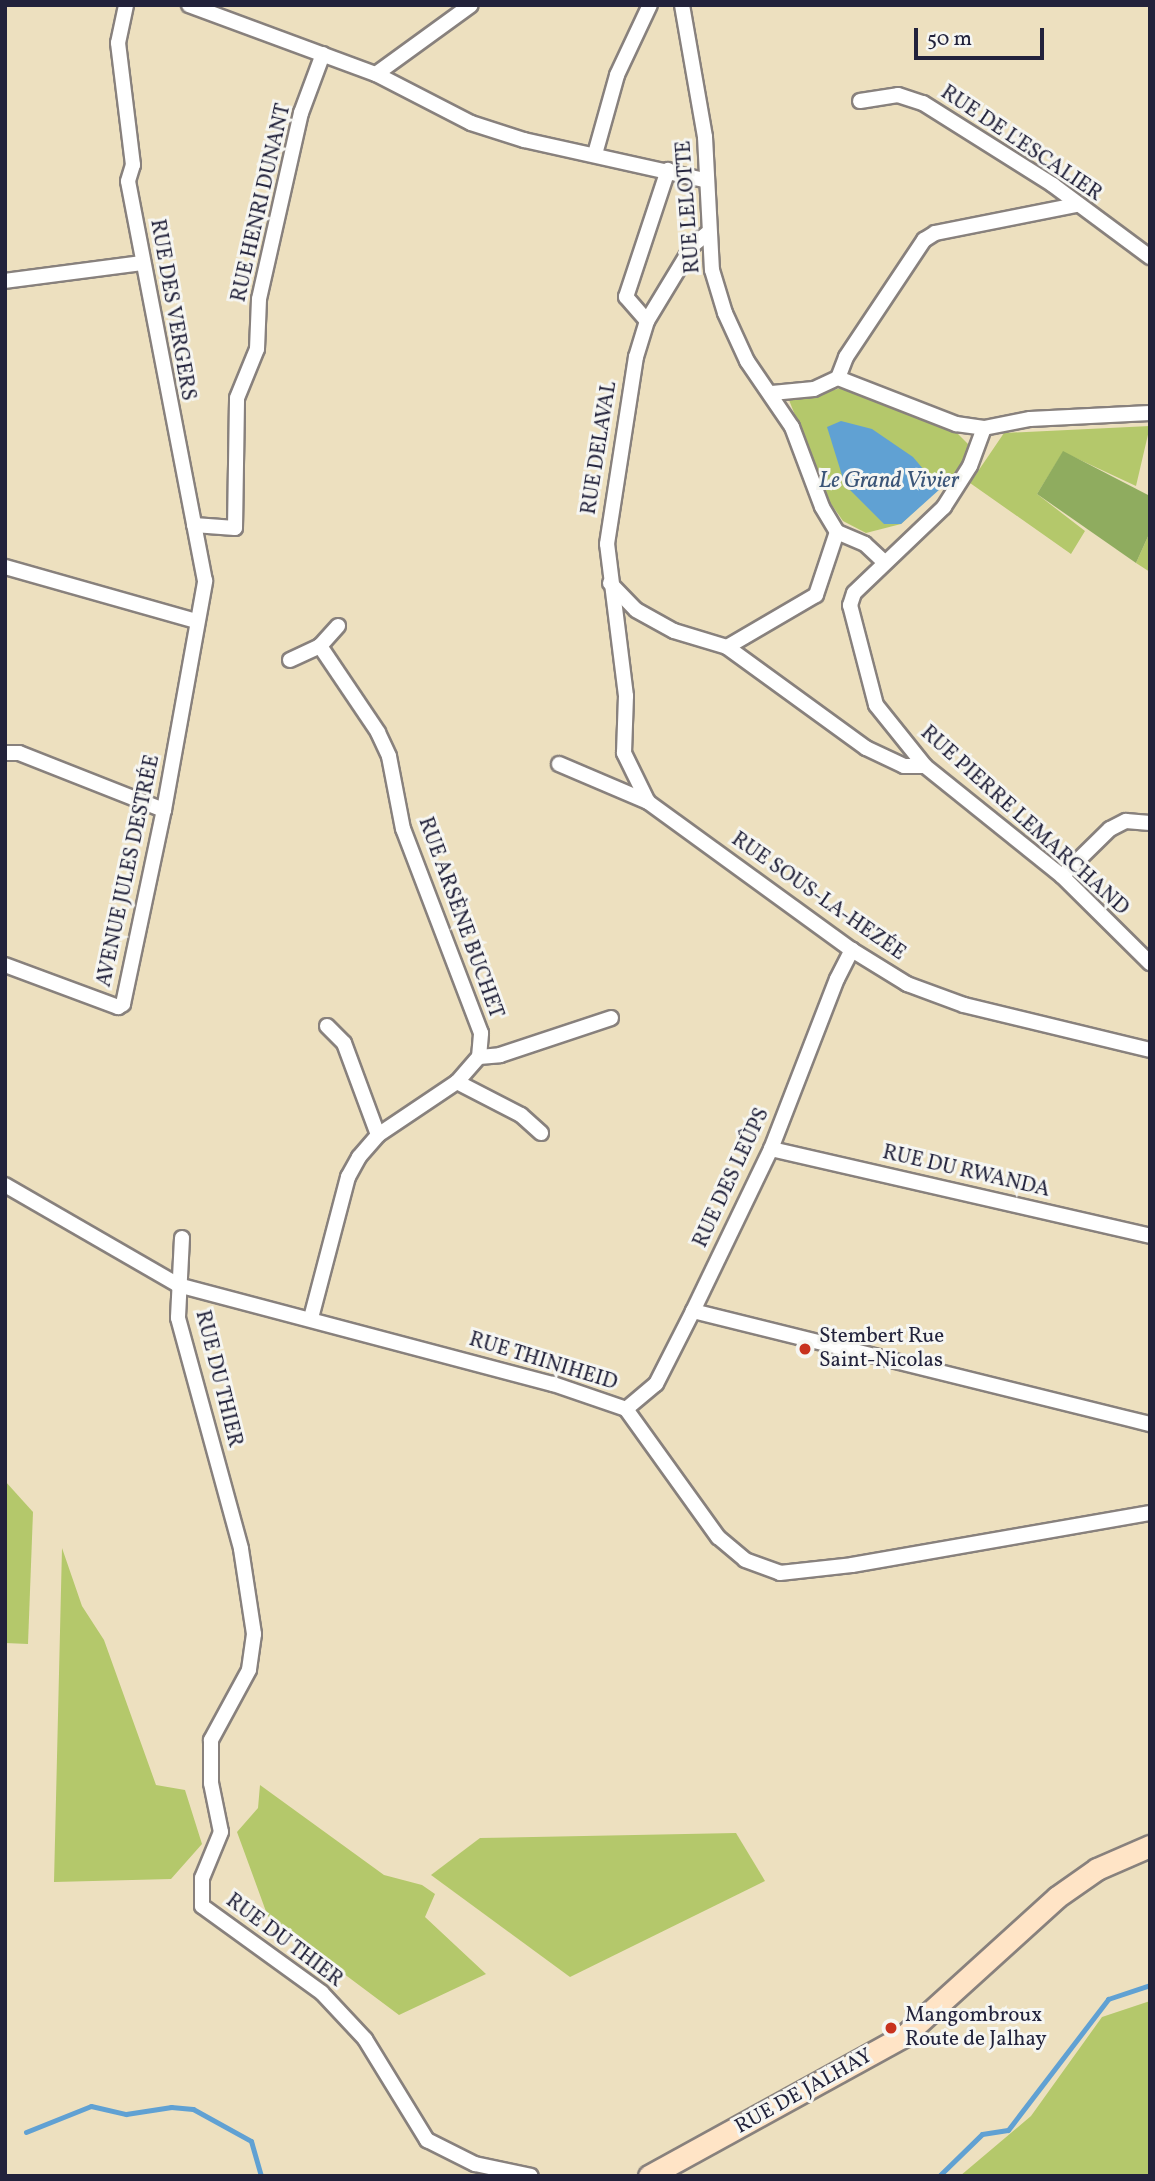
<!DOCTYPE html>
<meta charset="utf-8">
<style>
body{margin:0}
#map{position:relative;width:1155px;height:2181px;overflow:hidden;background:#ede0bf;font-family:Vollkorn,serif}
div>[style]{position:absolute}
.green>*{inset:0;background:#b4c86b}
.forest>*{inset:0;background:#8fac5f}
.water>*{inset:0;background:#60a1d3}
.stream>*{height:5px;margin:-2.5px;padding:0 2.5px;transform-origin:2.5px;border-radius:2.5px;background:#60a1d3}
.roads{filter:drop-shadow(2px 0 #88817d) drop-shadow(-2px 0 #88817d) drop-shadow(0 2px #88817d) drop-shadow(0 -2px #88817d)}
.street>*{height:14px;margin:-7px;padding:0 7px;transform-origin:7px;border-radius:7px;background:#fff}
.secondary>*{height:21px;margin:-10.5px;padding:0 10.5px;transform-origin:10.5px;border-radius:10.5px;background:#ffe4c6}
.dots>*{width:19px;height:19px;translate:-50% -50%;box-sizing:border-box;border:4px solid #f6f6f2;border-radius:50%}
span{translate:-50% -50%;white-space:nowrap;text-align:center;line-height:1.15;-webkit-text-stroke:6px #f6f6f2;paint-order:stroke}
.street-label{font-size:21px;color:#22223b}
.poi-label{font-size:21px;color:#22223b}
.left{translate:0 -50%;text-align:left}
.water-label{font-size:23px;color:#3b5578;font-style:italic}
.frame{position:absolute;inset:0;border:7px solid #22223b;pointer-events:none}
.scale{position:absolute;left:914px;top:28px;width:130px;height:32px;box-sizing:border-box;border:4px solid #22223b;border-top:0;padding-left:9px;font-size:21px;line-height:24px;white-space:nowrap;color:#22223b;-webkit-text-stroke:5px #f6f6f2;paint-order:stroke}
</style>
<div id="map">
<div class="green">
<div style="clip-path:polygon(842px 388px,870px 395px,957px 433px,970px 446px,956px 473px,901px 524px,866px 533px,843px 521px,829px 501px,789px 400px)"></div>
<div style="clip-path:polygon(1150px 426px,1136px 486px,1063px 452px,1037px 494px,1085px 531px,1071px 554px,970px 483px,1004px 433px)"></div>
<div style="clip-path:polygon(1150px 532px,1150px 572px,1136px 563px)"></div>
<div style="clip-path:polygon(5px 1481px,33px 1512px,28px 1644px,5px 1643px)"></div>
<div style="clip-path:polygon(62px 1548px,82px 1606px,104px 1640px,156px 1785px,185px 1790px,202px 1844px,171px 1879px,54px 1882px)"></div>
<div style="clip-path:polygon(260px 1785px,384px 1875px,422px 1885px,435px 1894px,425px 1917px,486px 1974px,399px 2015px,268px 1917px,237px 1832px,258px 1808px)"></div>
<div style="clip-path:polygon(736px 1833px,765px 1881px,570px 1977px,431px 1875px,480px 1838px)"></div>
<div style="clip-path:polygon(1150px 2001px,1150px 2176px,960px 2176px,1031px 2116px,1102px 2017px)"></div>
</div>
<div class="forest">
<div style="clip-path:polygon(1063px 451px,1150px 496px,1150px 532px,1136px 563px,1037px 494px)"></div>
</div>
<div class="water">
<div style="clip-path:polygon(841px 421px,872px 429px,913px 457px,940px 489px,901px 524px,884px 524px,845px 485px,827px 427px)"></div>
</div>
<div class="stream">
<div style="left:26px;top:2132px;width:70px;rotate:-21.8deg"></div>
<div style="left:91px;top:2106px;width:36px;rotate:13deg"></div>
<div style="left:126px;top:2114px;width:46px;rotate:-8.8deg"></div>
<div style="left:171px;top:2107px;width:22px;rotate:5deg"></div>
<div style="left:193px;top:2109px;width:66px;rotate:28.9deg"></div>
<div style="left:251px;top:2141px;width:36px;rotate:74deg"></div>
<div style="left:939px;top:2176px;width:60px;rotate:-44.3deg"></div>
<div style="left:982px;top:2134px;width:26px;rotate:-9deg"></div>
<div style="left:1008px;top:2130px;width:165px;rotate:-52.6deg"></div>
<div style="left:1108px;top:1999px;width:44px;rotate:-18.4deg"></div>
</div>
<div class="roads">
<div class="street">
<div style="left:189px;top:5px;width:199px;rotate:20.3deg"></div>
<div style="left:376px;top:74px;width:107px;rotate:27.3deg"></div>
<div style="left:471px;top:123px;width:56px;rotate:17.8deg"></div>
<div style="left:524px;top:140px;width:185px;rotate:12.5deg"></div>
<div style="left:682px;top:5px;width:134px;rotate:80.1deg"></div>
<div style="left:705px;top:137px;width:133px;rotate:87deg"></div>
<div style="left:712px;top:270px;width:45px;rotate:73.2deg"></div>
<div style="left:725px;top:313px;width:53px;rotate:65.4deg"></div>
<div style="left:747px;top:361px;width:80px;rotate:55.7deg"></div>
<div style="left:792px;top:427px;width:85px;rotate:69.4deg"></div>
<div style="left:822px;top:507px;width:29px;rotate:59deg"></div>
<div style="left:837px;top:532px;width:30px;rotate:23deg"></div>
<div style="left:865px;top:544px;width:25px;rotate:43deg"></div>
<div style="left:376px;top:74px;width:117px;rotate:-36deg"></div>
<div style="left:860px;top:101px;width:38px;rotate:-9deg"></div>
<div style="left:898px;top:95px;width:26px;rotate:18deg"></div>
<div style="left:923px;top:103px;width:154px;rotate:32.2deg"></div>
<div style="left:1053px;top:185px;width:121px;rotate:36.6deg"></div>
<div style="left:595px;top:154px;width:82px;rotate:-74.4deg"></div>
<div style="left:617px;top:75px;width:77px;rotate:-64.8deg"></div>
<div style="left:5px;top:281px;width:137px;rotate:-7.5deg"></div>
<div style="left:647px;top:321px;width:32px;rotate:-131deg"></div>
<div style="left:626px;top:297px;width:134px;rotate:-71.7deg"></div>
<div style="left:838px;top:378px;width:22px;rotate:-69deg"></div>
<div style="left:846px;top:357px;width:141px;rotate:-56.3deg"></div>
<div style="left:924px;top:240px;width:13px;rotate:-32deg"></div>
<div style="left:935px;top:233px;width:145px;rotate:-11.2deg"></div>
<div style="left:772px;top:393px;width:42px;rotate:-5.4deg"></div>
<div style="left:814px;top:389px;width:26px;rotate:-25deg"></div>
<div style="left:838px;top:378px;width:127px;rotate:21.3deg"></div>
<div style="left:956px;top:424px;width:28px;rotate:8deg"></div>
<div style="left:984px;top:428px;width:47px;rotate:-11.1deg"></div>
<div style="left:1030px;top:419px;width:120px;rotate:-2.9deg"></div>
<div style="left:984px;top:428px;width:40px;rotate:110.2deg"></div>
<div style="left:970px;top:466px;width:49px;rotate:122.4deg"></div>
<div style="left:944px;top:507px;width:124px;rotate:136.3deg"></div>
<div style="left:854px;top:593px;width:13px;rotate:108deg"></div>
<div style="left:850px;top:605px;width:103px;rotate:75.4deg"></div>
<div style="left:876px;top:705px;width:78px;rotate:51.2deg"></div>
<div style="left:925px;top:766px;width:176px;rotate:38.8deg"></div>
<div style="left:1062px;top:876px;width:124px;rotate:44.7deg"></div>
<div style="left:194px;top:525px;width:41px;rotate:4.2deg"></div>
<div style="left:235px;top:528px;width:130px;rotate:-89.1deg"></div>
<div style="left:237px;top:398px;width:53px;rotate:-67.8deg"></div>
<div style="left:257px;top:349px;width:50px;rotate:-87.7deg"></div>
<div style="left:259px;top:299px;width:191px;rotate:-77.3deg"></div>
<div style="left:301px;top:113px;width:63px;rotate:-69.6deg"></div>
<div style="left:5px;top:567px;width:198px;rotate:15.8deg"></div>
<div style="left:610px;top:583px;width:37px;rotate:46deg"></div>
<div style="left:636px;top:610px;width:43px;rotate:28.9deg"></div>
<div style="left:674px;top:631px;width:55px;rotate:16.8deg"></div>
<div style="left:727px;top:647px;width:172px;rotate:36deg"></div>
<div style="left:866px;top:748px;width:42px;rotate:25.3deg"></div>
<div style="left:904px;top:766px;width:21px"></div>
<div style="left:727px;top:647px;width:103px;rotate:-30.3deg"></div>
<div style="left:816px;top:595px;width:66px;rotate:-71.6deg"></div>
<div style="left:290px;top:660px;width:33px;rotate:-25deg"></div>
<div style="left:320px;top:646px;width:27px;rotate:-48deg"></div>
<div style="left:5px;top:753px;width:14px"></div>
<div style="left:19px;top:753px;width:156px;rotate:21.5deg"></div>
<div style="left:559px;top:764px;width:97px;rotate:23.1deg"></div>
<div style="left:648px;top:802px;width:252px;rotate:36deg"></div>
<div style="left:852px;top:950px;width:65px;rotate:31.7deg"></div>
<div style="left:907px;top:984px;width:61px;rotate:20.2deg"></div>
<div style="left:964px;top:1005px;width:191px;rotate:13.6deg"></div>
<div style="left:648px;top:802px;width:55px;rotate:-116.1deg"></div>
<div style="left:624px;top:753px;width:57px;rotate:-88deg"></div>
<div style="left:626px;top:696px;width:153px;rotate:-97.1deg"></div>
<div style="left:607px;top:544px;width:189px;rotate:-81.2deg"></div>
<div style="left:636px;top:357px;width:38px;rotate:-73deg"></div>
<div style="left:647px;top:321px;width:89px;rotate:-58.8deg"></div>
<div style="left:693px;top:245px;width:19px;rotate:-39deg"></div>
<div style="left:1062px;top:876px;width:67px;rotate:-44.4deg"></div>
<div style="left:1110px;top:829px;width:18px;rotate:-27deg"></div>
<div style="left:1126px;top:821px;width:24px;rotate:5deg"></div>
<div style="left:5px;top:965px;width:121px;rotate:20.4deg"></div>
<div style="left:118px;top:1007px;width:6px;rotate:-31deg"></div>
<div style="left:123px;top:1004px;width:198px;rotate:-78.1deg"></div>
<div style="left:164px;top:810px;width:233px;rotate:-79.8deg"></div>
<div style="left:205px;top:581px;width:407px;rotate:-100.9deg"></div>
<div style="left:128px;top:181px;width:17px;rotate:-73deg"></div>
<div style="left:133px;top:165px;width:123px;rotate:-97deg"></div>
<div style="left:118px;top:43px;width:39px;rotate:-78deg"></div>
<div style="left:327px;top:1026px;width:24px;rotate:45deg"></div>
<div style="left:344px;top:1043px;width:98px;rotate:69.7deg"></div>
<div style="left:479px;top:1057px;width:21px;rotate:-5deg"></div>
<div style="left:500px;top:1055px;width:117px;rotate:-18.4deg"></div>
<div style="left:457px;top:1082px;width:72px;rotate:27.3deg"></div>
<div style="left:521px;top:1115px;width:27px;rotate:42deg"></div>
<div style="left:771px;top:1149px;width:389px;rotate:12.9deg"></div>
<div style="left:5px;top:1185px;width:200px;rotate:30deg"></div>
<div style="left:178px;top:1285px;width:388px;rotate:14.8deg"></div>
<div style="left:553px;top:1384px;width:77px;rotate:18.9deg"></div>
<div style="left:626px;top:1409px;width:158px;rotate:54.3deg"></div>
<div style="left:718px;top:1537px;width:35px;rotate:40deg"></div>
<div style="left:745px;top:1560px;width:37px;rotate:20deg"></div>
<div style="left:780px;top:1573px;width:72px;rotate:-6.3deg"></div>
<div style="left:852px;top:1565px;width:303px;rotate:-9.9deg"></div>
<div style="left:182px;top:1238px;width:80px;rotate:92.9deg"></div>
<div style="left:178px;top:1318px;width:239px;rotate:74.7deg"></div>
<div style="left:241px;top:1549px;width:86px;rotate:81.3deg"></div>
<div style="left:254px;top:1634px;width:36px;rotate:98deg"></div>
<div style="left:249px;top:1670px;width:80px;rotate:118.5deg"></div>
<div style="left:211px;top:1740px;width:43px;rotate:90deg"></div>
<div style="left:211px;top:1783px;width:50px;rotate:78.5deg"></div>
<div style="left:221px;top:1832px;width:50px;rotate:112.4deg"></div>
<div style="left:202px;top:1878px;width:28px;rotate:90deg"></div>
<div style="left:202px;top:1906px;width:148px;rotate:35.9deg"></div>
<div style="left:322px;top:1993px;width:63px;rotate:46.9deg"></div>
<div style="left:365px;top:2039px;width:119px;rotate:58.5deg"></div>
<div style="left:427px;top:2140px;width:54px;rotate:26.6deg"></div>
<div style="left:475px;top:2164px;width:57px;rotate:12.1deg"></div>
<div style="left:693px;top:1311px;width:471px;rotate:13.9deg"></div>
<div style="left:311px;top:1318px;width:146px;rotate:-75.3deg"></div>
<div style="left:348px;top:1177px;width:23px;rotate:-61deg"></div>
<div style="left:359px;top:1157px;width:29px;rotate:-49deg"></div>
<div style="left:378px;top:1135px;width:95px;rotate:-33.9deg"></div>
<div style="left:457px;top:1082px;width:33px;rotate:-49deg"></div>
<div style="left:479px;top:1057px;width:24px;rotate:-85deg"></div>
<div style="left:481px;top:1033px;width:218px;rotate:-110.9deg"></div>
<div style="left:403px;top:829px;width:74px;rotate:-100.9deg"></div>
<div style="left:389px;top:756px;width:26px;rotate:-115deg"></div>
<div style="left:378px;top:732px;width:104px;rotate:-124deg"></div>
<div style="left:626px;top:1409px;width:39px;rotate:-40deg"></div>
<div style="left:656px;top:1384px;width:82px;rotate:-63.1deg"></div>
<div style="left:693px;top:1311px;width:180px;rotate:-64.3deg"></div>
<div style="left:771px;top:1149px;width:182px;rotate:-68.8deg"></div>
<div style="left:837px;top:979px;width:33px;rotate:-63deg"></div>
</div>
<div class="secondary">
<div style="left:649px;top:2176px;width:292px;rotate:-28.8deg"></div>
<div style="left:905px;top:2035px;width:205px;rotate:-42.2deg"></div>
<div style="left:1057px;top:1897px;width:49px;rotate:-35deg"></div>
<div style="left:1097px;top:1869px;width:58px;rotate:-23.5deg"></div>
</div>
</div>
<div class="dots">
<div style="left:805px;top:1349px;background:#c8321e"></div>
<div style="left:891px;top:2028px;background:#c8321e"></div>
</div>
<div class="street-label">
<span style="left:1021px;top:144px;rotate:34deg">RUE DE L'ESCALIER</span>
<span style="left:262px;top:203px;rotate:-77deg">RUE HENRI DUNANT</span>
<span style="left:689px;top:207px;rotate:-94deg">RUE LELOTTE</span>
<span style="left:172px;top:310px;rotate:80deg">RUE DES VERGERS</span>
<span style="left:600px;top:448px;rotate:-81deg">RUE DELAVAL</span>
<span style="left:1024px;top:821px;rotate:42deg">RUE PIERRE LEMARCHAND</span>
<span style="left:129px;top:871px;rotate:-78deg">AVENUE JULES DESTRÉE</span>
<span style="left:818px;top:897px;rotate:35deg">RUE SOUS-LA-HEZÉE</span>
<span style="left:460px;top:918px;rotate:70deg">RUE ARSÈNE BUCHET</span>
<span style="left:966px;top:1172px;rotate:13deg">RUE DU RWANDA</span>
<span style="left:732px;top:1178px;rotate:-65deg">RUE DES LEÛPS</span>
<span style="left:543px;top:1362px;rotate:17deg">RUE THINIHEID</span>
<span style="left:218px;top:1379px;rotate:76deg">RUE DU THIER</span>
<span style="left:284px;top:1941px;rotate:37deg">RUE DU THIER</span>
<span style="left:804px;top:2092px;rotate:-29deg">RUE DE JALHAY</span>
</div>
<div class="poi-label">
<span class="left" style="left:819px;top:1349px">Stembert Rue<br>Saint-Nicolas</span>
<span class="left" style="left:905px;top:2028px">Mangombroux<br>Route de Jalhay</span>
</div>
<div class="water-label">
<span style="left:889px;top:481px">Le Grand Vivier</span>
</div>
<div class="frame"></div>
<div class="scale">50 m</div>
</div>
